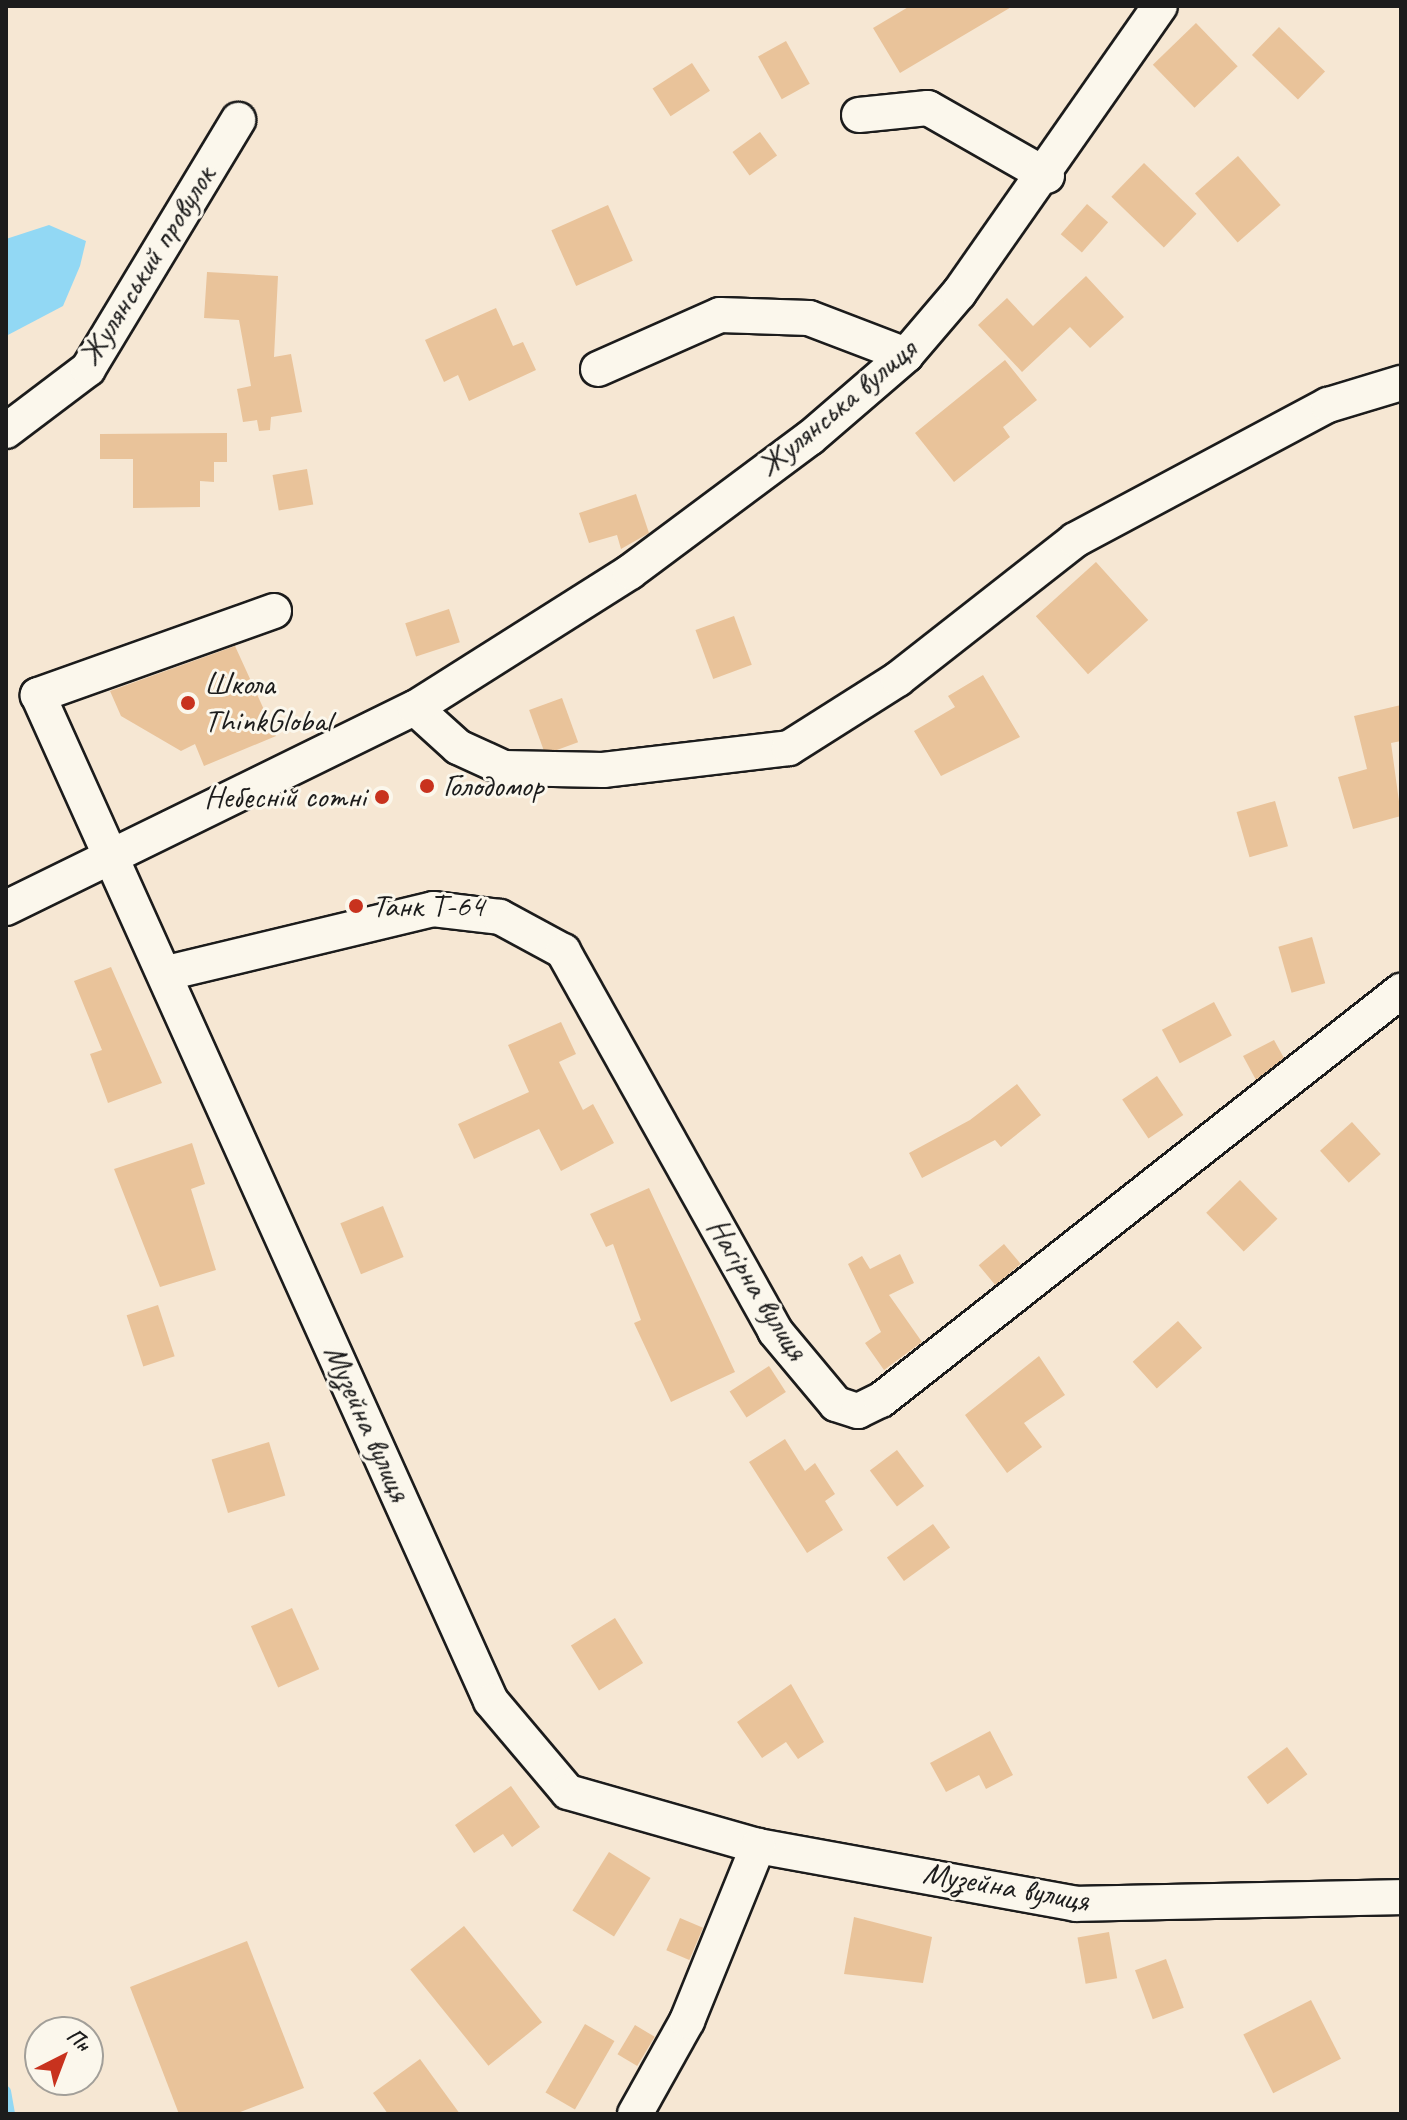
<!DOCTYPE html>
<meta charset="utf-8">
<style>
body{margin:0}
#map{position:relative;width:1407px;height:2120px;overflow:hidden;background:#f6e7d3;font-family:Caveat,sans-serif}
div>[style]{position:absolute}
.water>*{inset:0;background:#92d8f4}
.stream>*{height:10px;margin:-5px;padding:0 5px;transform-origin:5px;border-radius:5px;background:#92d8f4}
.building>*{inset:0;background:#e9c39a;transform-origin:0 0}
.roads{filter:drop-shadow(2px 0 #1c1c1c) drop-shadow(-2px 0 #1c1c1c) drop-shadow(0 2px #1c1c1c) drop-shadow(0 -2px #1c1c1c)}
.minor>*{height:34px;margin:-17px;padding:0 17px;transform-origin:17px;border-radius:17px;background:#fbf7ec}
.dots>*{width:22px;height:22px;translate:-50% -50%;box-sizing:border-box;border:4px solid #fbf7ec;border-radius:50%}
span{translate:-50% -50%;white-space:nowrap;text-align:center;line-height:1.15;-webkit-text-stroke:6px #fbf7ec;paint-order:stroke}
.street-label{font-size:32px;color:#1c1c1c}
.poi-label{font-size:32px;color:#1c1c1c}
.left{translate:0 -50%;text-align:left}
.right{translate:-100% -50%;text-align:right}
.frame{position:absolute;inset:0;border:8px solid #1c1c1c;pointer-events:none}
.north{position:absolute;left:24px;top:2016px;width:80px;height:80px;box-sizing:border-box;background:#fbf7ec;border:2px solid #a29f99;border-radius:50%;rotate:42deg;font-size:22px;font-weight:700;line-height:32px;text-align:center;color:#1c1c1c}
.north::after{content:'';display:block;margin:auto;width:28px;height:36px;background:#c8321e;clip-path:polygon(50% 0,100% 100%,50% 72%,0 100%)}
</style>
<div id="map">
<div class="water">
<div style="clip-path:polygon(49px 225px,86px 241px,80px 266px,63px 306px,6px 336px,6px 239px)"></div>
</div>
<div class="stream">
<div style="left:6px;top:2091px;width:23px;rotate:80deg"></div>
</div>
<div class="building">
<div style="clip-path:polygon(910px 6px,1013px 6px,900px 73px,873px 28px)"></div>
<div style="left:1196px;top:23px;width:60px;height:60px;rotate:46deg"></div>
<div style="left:1279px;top:27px;width:64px;height:39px;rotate:44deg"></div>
<div style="left:786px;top:41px;width:49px;height:32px;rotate:61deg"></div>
<div style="left:692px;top:63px;width:33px;height:47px;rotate:57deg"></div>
<div style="left:760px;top:132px;width:29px;height:34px;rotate:54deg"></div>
<div style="left:1238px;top:156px;width:65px;height:57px;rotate:49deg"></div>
<div style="left:1144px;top:163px;width:73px;height:47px;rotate:44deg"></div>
<div style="left:1087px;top:204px;width:28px;height:40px;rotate:41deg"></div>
<div style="left:608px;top:205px;width:61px;height:62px;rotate:66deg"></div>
<div style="clip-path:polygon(207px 272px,278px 276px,274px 357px,291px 354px,302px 412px,271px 417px,270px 430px,259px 431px,257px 420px,243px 422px,237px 389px,251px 386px,239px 320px,204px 318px)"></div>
<div style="clip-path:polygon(1086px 276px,1124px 317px,1090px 348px,1070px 327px,1022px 372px,978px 325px,1007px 298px,1033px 326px)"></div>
<div style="clip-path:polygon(496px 308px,513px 346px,523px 342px,536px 370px,469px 401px,458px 375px,444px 382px,425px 340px)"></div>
<div style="clip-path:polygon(1005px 360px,1037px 400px,1003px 427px,1010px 437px,954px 482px,915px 433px)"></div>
<div style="clip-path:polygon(227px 433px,227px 462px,214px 462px,214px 482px,200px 481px,200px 507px,133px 508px,133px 459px,100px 459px,100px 434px)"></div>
<div style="left:307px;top:469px;width:36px;height:35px;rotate:80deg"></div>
<div style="clip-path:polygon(636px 494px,649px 533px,621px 549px,617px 535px,589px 543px,579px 513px)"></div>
<div style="left:1096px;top:562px;width:78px;height:81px;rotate:48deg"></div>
<div style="left:449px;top:609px;width:35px;height:46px;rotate:72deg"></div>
<div style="left:734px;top:616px;width:52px;height:41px;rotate:70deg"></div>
<div style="clip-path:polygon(235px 646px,276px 736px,204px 766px,195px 744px,181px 751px,121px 716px,110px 691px)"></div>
<div style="clip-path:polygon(983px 675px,1020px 737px,941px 776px,914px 731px,955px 707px,948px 696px)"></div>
<div style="left:562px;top:698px;width:47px;height:35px;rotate:70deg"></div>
<div style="clip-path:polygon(1401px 705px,1401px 741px,1391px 743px,1401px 816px,1353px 829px,1338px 777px,1367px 769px,1354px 716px)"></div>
<div style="left:1275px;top:801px;width:47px;height:40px;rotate:74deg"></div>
<div style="left:1312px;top:937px;width:48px;height:35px;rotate:74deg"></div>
<div style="clip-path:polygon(111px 967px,162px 1083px,108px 1103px,90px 1054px,102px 1050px,74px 981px)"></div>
<div style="left:1214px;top:1002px;width:38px;height:59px;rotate:62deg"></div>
<div style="clip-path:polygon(561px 1022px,576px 1054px,559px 1062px,583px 1110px,593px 1104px,614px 1143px,561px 1171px,539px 1129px,474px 1159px,458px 1124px,529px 1092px,508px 1045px)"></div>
<div style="clip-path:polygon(1274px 1040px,1284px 1058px,1256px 1080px,1243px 1056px)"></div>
<div style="left:1157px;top:1076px;width:47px;height:42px;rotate:56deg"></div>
<div style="clip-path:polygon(1017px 1084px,1041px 1115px,1001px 1147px,995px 1140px,922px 1178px,909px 1153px,970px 1120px)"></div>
<div style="left:1352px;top:1122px;width:43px;height:43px;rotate:48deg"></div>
<div style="clip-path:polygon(192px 1143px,205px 1184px,191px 1189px,216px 1270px,160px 1287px,114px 1169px)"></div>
<div style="left:1240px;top:1180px;width:54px;height:47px;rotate:46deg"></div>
<div style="clip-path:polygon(649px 1188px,735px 1372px,671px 1402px,634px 1323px,641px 1320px,613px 1244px,606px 1247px,590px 1214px)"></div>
<div style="left:383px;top:1206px;width:55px;height:46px;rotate:68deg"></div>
<div style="left:1004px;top:1244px;width:26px;height:33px;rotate:50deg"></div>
<div style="clip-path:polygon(900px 1254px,914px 1283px,889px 1295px,922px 1342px,884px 1370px,865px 1343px,881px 1332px,848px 1264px,862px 1256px,870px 1269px)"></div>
<div style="left:158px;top:1305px;width:54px;height:33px;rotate:72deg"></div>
<div style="left:1178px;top:1321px;width:36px;height:61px;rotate:48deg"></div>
<div style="clip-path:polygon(1039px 1356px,1065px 1395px,1024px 1423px,1042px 1447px,1007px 1473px,965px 1415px)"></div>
<div style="left:769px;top:1366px;width:31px;height:47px;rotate:57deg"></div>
<div style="clip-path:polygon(785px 1439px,805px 1471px,815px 1463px,835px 1494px,825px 1501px,843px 1530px,807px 1553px,749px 1462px)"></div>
<div style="left:269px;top:1442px;width:56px;height:60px;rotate:73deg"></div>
<div style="left:897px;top:1450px;width:45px;height:34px;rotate:53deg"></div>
<div style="left:933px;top:1524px;width:29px;height:57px;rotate:54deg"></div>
<div style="left:292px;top:1608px;width:67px;height:45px;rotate:66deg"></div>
<div style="left:615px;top:1618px;width:53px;height:52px;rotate:58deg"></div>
<div style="clip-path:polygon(791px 1684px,824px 1742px,798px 1759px,786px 1742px,762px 1758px,737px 1722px)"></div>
<div style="clip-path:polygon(990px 1731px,1013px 1775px,986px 1789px,979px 1775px,946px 1792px,930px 1763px)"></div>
<div style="left:1287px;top:1747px;width:34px;height:50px;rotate:53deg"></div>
<div style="clip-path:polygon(511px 1786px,540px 1827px,512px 1847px,503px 1834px,474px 1853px,455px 1825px)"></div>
<div style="left:609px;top:1852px;width:49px;height:69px;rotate:32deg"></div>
<div style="clip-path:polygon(854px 1917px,932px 1937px,923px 1983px,844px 1974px)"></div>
<div style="left:680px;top:1918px;width:25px;height:35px;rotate:23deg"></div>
<div style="left:464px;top:1926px;width:124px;height:69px;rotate:51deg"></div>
<div style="left:1109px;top:1932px;width:47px;height:32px;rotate:80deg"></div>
<div style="clip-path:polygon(247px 1941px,304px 2088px,235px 2114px,179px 2114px,130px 1987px)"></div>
<div style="left:1166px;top:1959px;width:52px;height:33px;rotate:70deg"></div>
<div style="left:1311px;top:2000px;width:66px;height:76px;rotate:63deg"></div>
<div style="left:585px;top:2024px;width:34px;height:79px;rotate:30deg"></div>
<div style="left:635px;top:2025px;width:23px;height:34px;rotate:31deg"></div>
<div style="clip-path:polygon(420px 2059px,460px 2114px,388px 2114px,373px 2093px)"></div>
</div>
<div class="roads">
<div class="minor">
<div style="left:859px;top:115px;width:69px;rotate:-5.8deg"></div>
<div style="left:928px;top:108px;width:137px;rotate:29.7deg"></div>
<div style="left:598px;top:369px;width:133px;rotate:-23.9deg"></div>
<div style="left:720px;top:315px;width:89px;rotate:1.9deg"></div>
<div style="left:809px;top:318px;width:104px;rotate:20.9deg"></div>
<div style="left:6px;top:431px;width:103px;rotate:-37.1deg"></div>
<div style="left:88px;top:369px;width:291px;rotate:-58.9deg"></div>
<div style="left:274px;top:611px;width:251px;rotate:160.4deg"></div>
<div style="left:38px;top:695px;width:1103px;rotate:65.76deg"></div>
<div style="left:491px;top:1701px;width:119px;rotate:49.8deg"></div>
<div style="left:568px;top:1792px;width:198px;rotate:15.9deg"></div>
<div style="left:758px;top:1846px;width:323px;rotate:10.3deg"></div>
<div style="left:1076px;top:1904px;width:325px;rotate:-1.2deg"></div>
<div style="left:415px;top:708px;width:58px;rotate:42.2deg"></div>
<div style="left:458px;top:747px;width:51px;rotate:24.5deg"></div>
<div style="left:504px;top:768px;width:99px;rotate:1.2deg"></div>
<div style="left:603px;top:770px;width:187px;rotate:-6.7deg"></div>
<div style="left:789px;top:748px;width:129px;rotate:-32.3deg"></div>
<div style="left:898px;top:679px;width:225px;rotate:-38.1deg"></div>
<div style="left:1075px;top:540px;width:287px;rotate:-28.1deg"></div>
<div style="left:1328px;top:405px;width:76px;rotate:-16.8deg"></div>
<div style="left:6px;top:908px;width:455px;rotate:-26.1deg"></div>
<div style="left:415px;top:708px;width:254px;rotate:-32.3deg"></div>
<div style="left:630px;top:572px;width:224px;rotate:-36.7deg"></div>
<div style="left:810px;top:438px;width:127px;rotate:-40.8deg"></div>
<div style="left:906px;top:355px;width:82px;rotate:-49.5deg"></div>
<div style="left:959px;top:293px;width:350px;rotate:-55deg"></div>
<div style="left:167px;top:973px;width:274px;rotate:-13.5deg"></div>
<div style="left:433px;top:909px;width:67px;rotate:6.8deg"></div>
<div style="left:500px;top:917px;width:72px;rotate:28.4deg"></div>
<div style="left:563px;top:951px;width:435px;rotate:60.8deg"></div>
<div style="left:775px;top:1331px;width:95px;rotate:50.1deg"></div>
<div style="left:836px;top:1404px;width:23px;rotate:18deg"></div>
<div style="left:858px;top:1411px;width:25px;rotate:-26deg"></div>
<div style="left:881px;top:1400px;width:662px;rotate:-38.19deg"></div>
<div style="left:635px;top:2114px;width:107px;rotate:-60.8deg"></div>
<div style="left:687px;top:2021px;width:189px;rotate:-67.9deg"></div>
</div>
</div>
<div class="dots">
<div style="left:188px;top:703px;background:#c8321e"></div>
<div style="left:427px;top:786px;background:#c8321e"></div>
<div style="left:382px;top:797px;background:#c8321e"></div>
<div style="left:356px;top:906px;background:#c8321e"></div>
</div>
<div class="street-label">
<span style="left:147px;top:266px;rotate:-58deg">Жулянський провулок</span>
<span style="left:837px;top:408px;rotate:-40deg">Жулянська вулиця</span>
<span style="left:757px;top:1289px;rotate:58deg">Нагірна вулиця</span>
<span style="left:367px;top:1423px;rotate:66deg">Музейна вулиця</span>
<span style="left:1006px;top:1887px;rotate:10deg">Музейна вулиця</span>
</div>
<div class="poi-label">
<span class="left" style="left:204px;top:703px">Школа<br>ThinkGlobal</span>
<span class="left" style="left:443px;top:786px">Голодомор</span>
<span class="right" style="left:366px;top:797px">Небесній сотні</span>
<span class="left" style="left:372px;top:906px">Танк Т-64</span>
</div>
<div class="frame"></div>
<div class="north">Пн</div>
</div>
